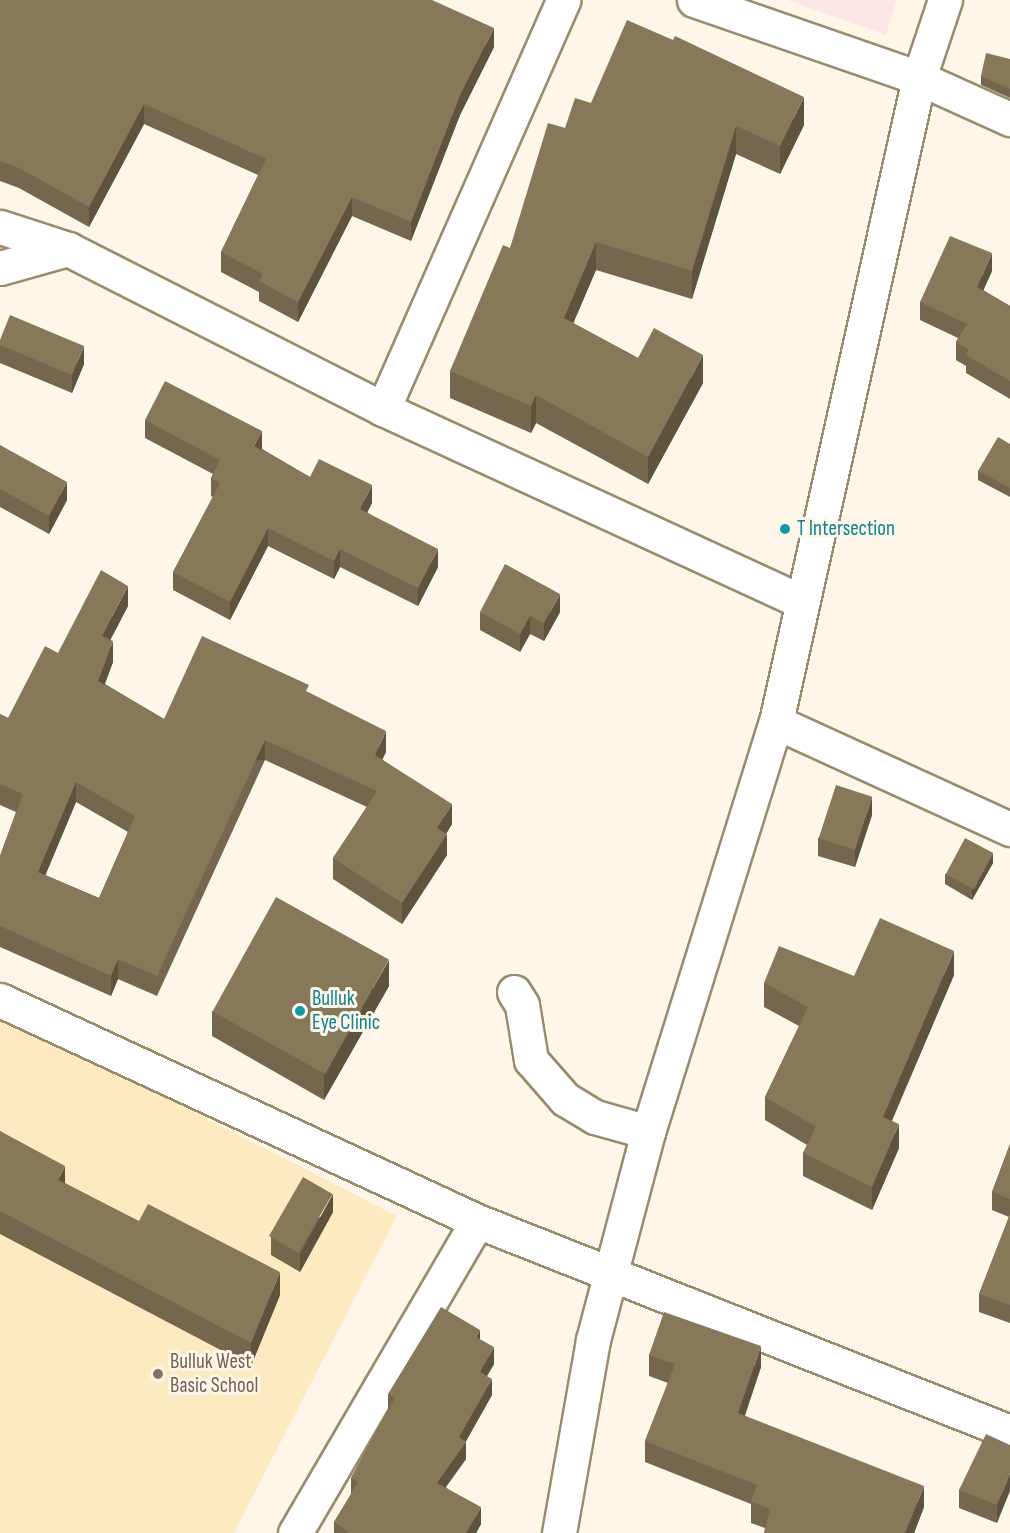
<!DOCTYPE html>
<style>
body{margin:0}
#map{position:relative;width:1010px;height:1533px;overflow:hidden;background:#fdf6e9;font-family:"Sofia Sans Condensed",sans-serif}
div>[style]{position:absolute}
.commercial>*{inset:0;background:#fde7e5}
.built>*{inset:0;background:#feeac1}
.roads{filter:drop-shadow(2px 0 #9a8b6c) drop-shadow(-2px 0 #9a8b6c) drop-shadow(0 2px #9a8b6c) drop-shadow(0 -2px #9a8b6c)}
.street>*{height:33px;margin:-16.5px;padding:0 16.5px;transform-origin:16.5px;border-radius:16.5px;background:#fff}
.wall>*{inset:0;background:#74674d}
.shaded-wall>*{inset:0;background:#5e543e;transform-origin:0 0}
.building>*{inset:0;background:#877859;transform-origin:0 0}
.dots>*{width:16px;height:16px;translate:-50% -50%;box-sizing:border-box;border:3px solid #fdf6e9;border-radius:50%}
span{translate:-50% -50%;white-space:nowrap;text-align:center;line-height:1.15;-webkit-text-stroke:6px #fdf6e9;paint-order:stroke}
.culture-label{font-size:21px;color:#0d838f}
.left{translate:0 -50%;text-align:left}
.education-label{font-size:21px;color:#785e54}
</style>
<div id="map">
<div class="commercial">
<div style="clip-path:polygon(787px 0,897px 0,886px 35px)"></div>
</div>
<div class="built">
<div style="clip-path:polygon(0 1013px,397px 1216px,234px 1533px,0 1533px)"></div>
</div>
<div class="roads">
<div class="street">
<div style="left:694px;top:0;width:238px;rotate:19.1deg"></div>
<div style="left:919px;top:78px;width:100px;rotate:24.3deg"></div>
<div style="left:0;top:227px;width:71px;rotate:17.9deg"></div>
<div style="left:68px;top:249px;width:353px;rotate:26.9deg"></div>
<div style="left:383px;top:409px;width:459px;rotate:24.7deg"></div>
<div style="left:0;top:268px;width:71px;rotate:-15.6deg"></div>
<div style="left:383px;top:409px;width:447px;rotate:-66.2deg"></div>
<div style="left:776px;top:722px;width:257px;rotate:24.6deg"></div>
<div style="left:514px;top:992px;width:15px;rotate:58deg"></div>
<div style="left:522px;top:1005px;width:56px;rotate:80.7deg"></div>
<div style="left:531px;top:1060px;width:52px;rotate:48.9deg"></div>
<div style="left:565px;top:1099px;width:35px;rotate:31deg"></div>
<div style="left:595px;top:1117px;width:55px;rotate:15.8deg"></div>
<div style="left:0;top:1000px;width:526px;rotate:24.86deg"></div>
<div style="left:477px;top:1221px;width:573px;rotate:21.6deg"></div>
<div style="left:295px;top:1533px;width:361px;rotate:-59.7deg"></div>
<div style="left:559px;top:1533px;width:196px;rotate:-80deg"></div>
<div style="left:593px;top:1340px;width:215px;rotate:-75.2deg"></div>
<div style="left:648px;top:1132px;width:430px;rotate:-72.7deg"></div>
<div style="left:776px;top:722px;width:660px;rotate:-77.48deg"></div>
<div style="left:919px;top:78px;width:82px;rotate:-71.6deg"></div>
</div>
</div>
<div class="wall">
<div style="clip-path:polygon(0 0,494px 47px,460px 115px,411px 241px,352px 216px,298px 322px,259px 301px,259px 292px,221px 272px,221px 252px,258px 175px,144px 124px,89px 227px,19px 188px,0 181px)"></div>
<div style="clip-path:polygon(673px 40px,804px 125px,780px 174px,736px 154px,692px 299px,596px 270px,573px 323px,638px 358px,703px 383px,648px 484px,536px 423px,531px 433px,450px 398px,450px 371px,510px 248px,565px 128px,591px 103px)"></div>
<div style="clip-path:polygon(1010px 59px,1010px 98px,981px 85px,981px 76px)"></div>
<div style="clip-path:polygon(992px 271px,983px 290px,1010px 306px,1010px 399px,966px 373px,966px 366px,956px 360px,956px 342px,958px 338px,920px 320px,920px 302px)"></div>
<div style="clip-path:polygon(0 340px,84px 364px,72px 393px,0 363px)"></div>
<div style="clip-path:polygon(145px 420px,262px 449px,310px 477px,372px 503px,367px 512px,438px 567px,418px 606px,340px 567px,334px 579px,268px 546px,230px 620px,173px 590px,173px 572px,213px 497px,211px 496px,211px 478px,213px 474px,145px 438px)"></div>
<div style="clip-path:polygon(1010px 444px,1010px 497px,978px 480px,978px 471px)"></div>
<div style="clip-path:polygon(0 445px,67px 500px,49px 534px,0 507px)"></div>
<div style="clip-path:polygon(evenodd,128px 606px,110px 640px,113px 662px,105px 684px,164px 719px,309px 693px,386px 752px,382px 759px,452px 824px,446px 834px,447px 855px,402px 924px,333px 879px,333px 858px,367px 807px,265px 760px,157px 996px,118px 979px,111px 996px,0 947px,0 856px,16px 812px,0 805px,0 714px,8px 718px,58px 653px,128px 606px,76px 802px,128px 832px,99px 898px,45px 875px,76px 802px)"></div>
<div style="clip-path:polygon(480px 612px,560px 612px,544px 641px,530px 634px,520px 652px,480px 630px)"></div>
<div style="clip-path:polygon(872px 815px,855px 867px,818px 856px,818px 838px)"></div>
<div style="clip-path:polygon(993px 863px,972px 900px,945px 884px,945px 874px)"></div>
<div style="clip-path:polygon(954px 975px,892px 1121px,899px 1148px,872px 1210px,803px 1176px,803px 1153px,807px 1145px,765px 1120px,765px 1097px,799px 1026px,764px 1007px,764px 983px,854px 976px)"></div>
<div style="clip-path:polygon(389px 986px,324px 1100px,212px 1036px,212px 1011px)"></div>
<div style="clip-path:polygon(0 1131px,65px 1183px,280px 1295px,251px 1366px,0 1234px)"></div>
<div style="clip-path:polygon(1010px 1144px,1010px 1323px,979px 1312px,979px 1294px,1009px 1217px,992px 1210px,992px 1192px)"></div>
<div style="clip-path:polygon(333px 1212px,300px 1272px,271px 1255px,271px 1237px)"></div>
<div style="clip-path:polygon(480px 1340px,494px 1364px,487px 1376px,492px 1395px,465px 1442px,466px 1459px,446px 1487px,481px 1524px,476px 1533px,334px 1533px,334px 1522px,351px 1495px,351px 1478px,388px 1410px,388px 1394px)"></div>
<div style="clip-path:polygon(649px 1355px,761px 1367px,745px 1416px,924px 1507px,914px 1533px,764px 1533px,765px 1528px,751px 1523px,751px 1504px,645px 1462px,645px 1441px,668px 1383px,649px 1376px)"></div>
<div style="clip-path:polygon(1010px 1445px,997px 1523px,959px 1508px,959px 1490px)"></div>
</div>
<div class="shaded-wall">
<div style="clip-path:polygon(494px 28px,494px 47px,460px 115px,411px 241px,411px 222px,460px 95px)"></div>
<div style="clip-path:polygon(804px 97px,804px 125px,780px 174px,780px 146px)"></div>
<div style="clip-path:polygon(144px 104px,144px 124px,89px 227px,89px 207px)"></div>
<div style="clip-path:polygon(736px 126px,736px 154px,692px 299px,692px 271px)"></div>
<div style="clip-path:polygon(352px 197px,352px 216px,298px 322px,298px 302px)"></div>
<div style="clip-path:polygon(596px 242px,596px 270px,564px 345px,564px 318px)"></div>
<div style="clip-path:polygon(992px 253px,992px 271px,977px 305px,977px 287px)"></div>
<div style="clip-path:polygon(84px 346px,84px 364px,72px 393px,72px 375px)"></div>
<div style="clip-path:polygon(703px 355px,703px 383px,648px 484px,648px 457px)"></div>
<div style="clip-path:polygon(536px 395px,536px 423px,531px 433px,531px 406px)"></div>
<div style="clip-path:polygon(262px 431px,262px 449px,254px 464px,254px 446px)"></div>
<div style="clip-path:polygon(67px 482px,67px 500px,49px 534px,49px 516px)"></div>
<div style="clip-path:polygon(372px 485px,372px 503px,360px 527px,360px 509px)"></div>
<div style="clip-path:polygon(268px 528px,268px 546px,230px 620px,230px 602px)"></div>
<div style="clip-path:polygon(340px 549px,340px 567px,334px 579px,334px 561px)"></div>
<div style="clip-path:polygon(438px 549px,438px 567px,418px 606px,418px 588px)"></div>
<div style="clip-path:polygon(128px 586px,128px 606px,102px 656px,102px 636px)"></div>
<div style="clip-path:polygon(560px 594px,560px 612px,544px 641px,544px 623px)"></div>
<div style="clip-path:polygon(530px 616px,530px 634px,520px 652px,520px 634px)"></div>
<div style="clip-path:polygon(113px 641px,113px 662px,98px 701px,98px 681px)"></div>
<div style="clip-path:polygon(386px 731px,386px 752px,375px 775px,375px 755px)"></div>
<div style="left:265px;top:740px;width:20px;height:260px;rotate:90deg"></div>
<div style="clip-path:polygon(76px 782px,76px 802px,38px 893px,38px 872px)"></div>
<div style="clip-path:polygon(872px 797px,872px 815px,855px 867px,855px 849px)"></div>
<div style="clip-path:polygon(452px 804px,452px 824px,437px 849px,437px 828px)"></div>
<div style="clip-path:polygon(447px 834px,447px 855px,402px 924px,402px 903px)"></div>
<div style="clip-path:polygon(993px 853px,993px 863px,972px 900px,972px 890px)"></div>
<div style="clip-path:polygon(954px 951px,954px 975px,883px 1140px,883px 1117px)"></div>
<div style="clip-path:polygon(118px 959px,118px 979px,111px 996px,111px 976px)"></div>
<div style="clip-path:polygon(389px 960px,389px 986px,324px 1100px,324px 1074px)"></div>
<div style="clip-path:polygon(899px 1124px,899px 1148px,872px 1210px,872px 1187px)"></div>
<div style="clip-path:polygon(65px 1166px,65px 1189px,58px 1180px)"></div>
<div style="clip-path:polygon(333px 1194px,333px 1212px,300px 1272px,300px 1254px)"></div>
<div style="clip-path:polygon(280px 1272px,280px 1295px,251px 1366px,251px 1343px)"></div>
<div style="clip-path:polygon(480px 1330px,480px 1346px,476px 1337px)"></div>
<div style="clip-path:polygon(761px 1346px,761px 1367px,738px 1434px,738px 1413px)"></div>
<div style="clip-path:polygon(494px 1347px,494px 1364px,480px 1388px,480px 1372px)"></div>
<div style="clip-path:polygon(492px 1379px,492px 1395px,464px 1445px,466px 1442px,466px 1459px,437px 1499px,437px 1483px,459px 1437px)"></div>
<div style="clip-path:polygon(1010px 1473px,1010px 1491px,997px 1523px,997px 1505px)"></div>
<div style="clip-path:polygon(924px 1486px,924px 1507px,914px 1533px,905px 1533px)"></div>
<div style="clip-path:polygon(481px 1507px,481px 1524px,476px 1533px,466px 1533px)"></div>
</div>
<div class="building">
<div style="clip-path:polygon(0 0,432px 0,494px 28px,460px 95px,411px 222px,352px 197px,298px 302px,259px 281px,263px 274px,221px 252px,266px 159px,144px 104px,89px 207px,19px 168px,0 161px)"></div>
<div style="clip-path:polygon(627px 20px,673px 40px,675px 36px,804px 97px,780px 146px,736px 126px,692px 271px,596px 242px,564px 318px,638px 358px,654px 328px,703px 355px,648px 457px,536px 395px,531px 406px,450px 371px,503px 245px,510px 248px,548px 123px,565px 128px,575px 98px,591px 103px)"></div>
<div style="clip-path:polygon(986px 53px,1010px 59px,1010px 89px,981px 76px)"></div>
<div style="clip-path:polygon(950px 236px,992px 253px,977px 287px,1010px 306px,1010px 381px,966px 355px,969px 350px,956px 342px,967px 324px,920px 302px)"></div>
<div style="clip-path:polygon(10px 315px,84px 346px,72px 375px,0 345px,0 340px)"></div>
<div style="clip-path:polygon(165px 381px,262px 431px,254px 446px,310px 477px,319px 459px,372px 485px,360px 509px,438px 549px,418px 588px,340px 549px,334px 561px,268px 528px,230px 602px,173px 572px,220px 483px,211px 478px,220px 460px,145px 420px)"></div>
<div style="clip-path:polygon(998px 437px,1010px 444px,1010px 488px,978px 471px)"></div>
<div style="clip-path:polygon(0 445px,67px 482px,49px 516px,0 489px)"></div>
<div style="clip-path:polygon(505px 564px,560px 594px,544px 623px,530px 616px,520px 634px,480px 612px)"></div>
<div style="clip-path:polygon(evenodd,101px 570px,128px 586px,102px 636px,113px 641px,98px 681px,164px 719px,202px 636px,309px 685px,306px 691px,386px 731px,375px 755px,452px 804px,437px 828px,447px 834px,402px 903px,333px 858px,377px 791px,265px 740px,157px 976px,118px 959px,111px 976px,0 926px,0 856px,23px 794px,0 784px,0 714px,8px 718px,45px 646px,58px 653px,101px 570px,76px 782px,135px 816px,99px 898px,38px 872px,76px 782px)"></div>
<div style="left:836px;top:785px;width:38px;height:56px;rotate:18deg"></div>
<div style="left:965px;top:838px;width:32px;height:41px;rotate:28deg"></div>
<div style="left:276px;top:897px;width:129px;height:131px;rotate:29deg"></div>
<div style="clip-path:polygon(880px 918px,954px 951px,883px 1117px,899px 1124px,872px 1187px,803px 1153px,816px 1127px,765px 1097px,808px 1007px,764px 983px,779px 946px,854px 976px)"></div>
<div style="clip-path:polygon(0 1131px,65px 1166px,58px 1180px,139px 1221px,148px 1204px,280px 1272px,251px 1343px,0 1211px)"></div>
<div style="clip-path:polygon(1010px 1144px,1010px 1199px,992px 1192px)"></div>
<div style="left:303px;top:1177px;width:34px;height:68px;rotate:30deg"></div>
<div style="clip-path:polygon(1010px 1214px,1010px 1305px,979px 1294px)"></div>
<div style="clip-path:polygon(441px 1307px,480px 1330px,476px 1337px,494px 1347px,480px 1372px,492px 1379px,459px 1437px,466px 1442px,437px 1483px,481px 1507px,466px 1533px,347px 1533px,348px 1531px,334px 1522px,358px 1482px,351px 1478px,395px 1398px,388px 1394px)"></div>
<div style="clip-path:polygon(664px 1312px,761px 1346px,738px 1413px,924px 1486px,905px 1533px,764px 1533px,770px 1509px,751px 1501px,757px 1485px,645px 1441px,675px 1364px,649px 1355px)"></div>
<div style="clip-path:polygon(986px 1434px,1010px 1445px,1010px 1473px,997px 1505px,959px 1490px)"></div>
</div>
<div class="dots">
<div style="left:785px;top:529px;background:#0f9aa8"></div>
<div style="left:300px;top:1011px;background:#0f9aa8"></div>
<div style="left:158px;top:1374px;background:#8d6e63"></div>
</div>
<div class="culture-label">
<span class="left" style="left:797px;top:529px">T Intersection</span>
<span class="left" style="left:312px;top:1011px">Bulluk<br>Eye Clinic</span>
</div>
<div class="education-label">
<span class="left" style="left:170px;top:1374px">Bulluk West<br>Basic School</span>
</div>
</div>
